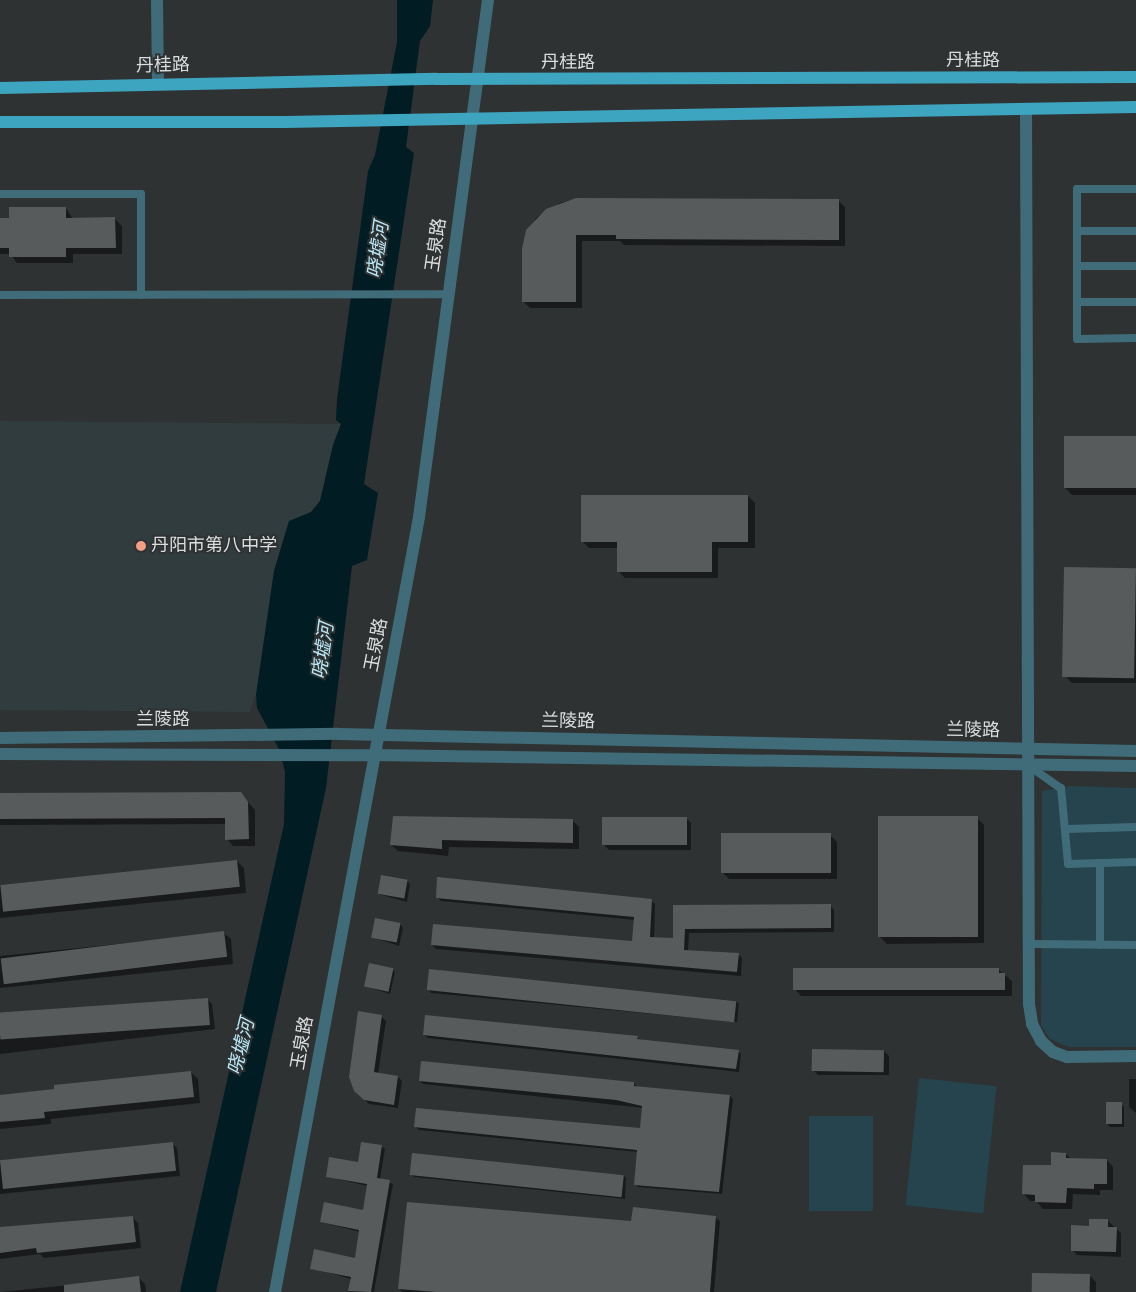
<!DOCTYPE html>
<meta charset="utf-8">
<style>
body{margin:0}
#map{position:relative;width:1136px;height:1292px;overflow:hidden;background:#2f3233;font-family:"Sofia Sans Condensed","Noto Sans SC",sans-serif}
div>[style]{position:absolute}
.built>*{inset:0;background:#313c3f}
.green>*{inset:0;background:#25444d;transform-origin:0 0}
.water>*{inset:0;background:#021c23}
.shadow>*{inset:0;background:#0007}
.building>*{inset:0;background:#585b5c;transform-origin:0 0}
.service>*{height:8px;margin:-4px;padding:0 4px;transform-origin:4px;border-radius:4px;background:#406c79}
.minor>*{height:12px;margin:-6px;padding:0 6px;transform-origin:6px;border-radius:6px;background:#406c79}
.tertiary>*{height:12px;margin:-6px;padding:0 6px;transform-origin:6px;border-radius:6px;background:#406c79}
.primary>*{height:12px;margin:-6px;padding:0 6px;transform-origin:6px;border-radius:6px;background:#3ea5c0}
.dots>*{width:14px;height:14px;translate:-50% -50%;box-sizing:border-box;border:2px solid #2f3233;border-radius:50%}
span{translate:-50% -50%;white-space:nowrap;text-align:center;line-height:1.15;-webkit-text-stroke:4px #2f3233;paint-order:stroke}
.street-label{font-size:18px;color:#dbddde}
.poi-label{font-size:18px;color:#dbddde}
.left{translate:0 -50%;text-align:left}
.water-label{font-size:19px;color:#b9e9f8;font-style:italic}
</style>
<div id="map">
<div class="built">
<div style="clip-path:polygon(0 421px,341px 424px,333px 445px,320px 501px,311px 512px,289px 522px,274px 571px,256px 695px,249px 712px,0 710px)"></div>
</div>
<div class="green">
<div style="clip-path:polygon(1070px 786px,1136px 788px,1136px 1047px,1069px 1047px,1050px 1039px,1041px 1025px,1042px 791px)"></div>
<div style="left:919px;top:1078px;width:78px;height:128px;rotate:6deg"></div>
<div style="left:809px;top:1116px;width:64px;height:95px"></div>
</div>
<div class="water">
<div style="clip-path:polygon(397px 0,433px 0,430px 26px,420px 41px,406px 147px,414px 153px,364px 484px,378px 493px,367px 560px,352px 566px,326px 788px,216px 1292px,180px 1292px,284px 824px,285px 772px,280px 751px,257px 708px,256px 695px,274px 571px,289px 521px,311px 512px,320px 501px,333px 445px,341px 424px,336px 420px,337px 399px,368px 171px,375px 155px,397px 42px)"></div>
</div>
<div class="shadow">
<div style="clip-path:polygon(576px 199px,838px 200px,845px 207px,845px 246px,624px 245px,620px 241px,582px 241px,582px 308px,530px 308px,523px 301px,527px 231px,537px 217px,560px 203px)"></div>
<div style="clip-path:polygon(66px 208px,73px 219px,115px 219px,122px 226px,122px 254px,73px 254px,73px 263px,17px 263px,10px 254px,0 254px,0 219px)"></div>
<div style="clip-path:polygon(1136px 437px,1136px 495px,1072px 495px,1065px 488px)"></div>
<div style="clip-path:polygon(748px 496px,755px 503px,755px 548px,718px 548px,718px 578px,625px 578px,618px 571px,618px 548px,589px 548px,582px 541px)"></div>
<div style="clip-path:polygon(1136px 569px,1136px 683px,1072px 683px,1065px 676px)"></div>
<div style="clip-path:polygon(240px 793px,255px 810px,255px 846px,233px 846px,227px 839px,226px 824px,0 825px,0 794px)"></div>
<div style="clip-path:polygon(686px 818px,691px 823px,691px 850px,609px 850px,604px 845px)"></div>
<div style="clip-path:polygon(977px 818px,984px 825px,984px 943px,887px 944px,880px 937px)"></div>
<div style="clip-path:polygon(573px 821px,579px 827px,579px 849px,449px 847px,448px 856px,398px 851px,391px 845px)"></div>
<div style="clip-path:polygon(830px 835px,837px 842px,837px 879px,729px 879px,722px 872px)"></div>
<div style="clip-path:polygon(237px 861px,244px 868px,246px 893px,0 918px,0 885px)"></div>
<div style="clip-path:polygon(407px 881px,410px 884px,407px 902px,378px 894px)"></div>
<div style="clip-path:polygon(437px 897px,651px 900px,655px 904px,654px 938px,674px 939px,674px 906px,830px 905px,834px 910px,834px 932px,689px 933px,688px 951px,738px 954px,742px 958px,741px 976px,436px 949px,432px 945px,633px 942px,635px 920px,441px 901px)"></div>
<div style="clip-path:polygon(400px 924px,403px 928px,399px 946px,372px 937px)"></div>
<div style="clip-path:polygon(224px 933px,231px 939px,233px 964px,0 988px,0 956px)"></div>
<div style="clip-path:polygon(392px 969px,395px 972px,390px 994px,365px 986px)"></div>
<div style="clip-path:polygon(999px 970px,1012px 981px,1012px 996px,801px 996px,795px 989px)"></div>
<div style="clip-path:polygon(428px 989px,736px 1001px,739px 1004px,737px 1022px,431px 993px)"></div>
<div style="clip-path:polygon(207px 999px,212px 1004px,215px 1029px,0 1054px,0 1026px)"></div>
<div style="clip-path:polygon(381px 1016px,386px 1021px,378px 1074px,398px 1077px,402px 1081px,398px 1108px,369px 1104px,360px 1096px)"></div>
<div style="clip-path:polygon(424px 1035px,637px 1037px,640px 1040px,738px 1051px,741px 1054px,739px 1072px,428px 1038px)"></div>
<div style="clip-path:polygon(884px 1051px,889px 1056px,889px 1075px,818px 1075px,813px 1070px)"></div>
<div style="clip-path:polygon(191px 1072px,198px 1079px,200px 1103px,51px 1119px,51px 1124px,0 1129px,0 1096px)"></div>
<div style="clip-path:polygon(1129px 1079px,1136px 1079px,1136px 1113px,1129px 1107px)"></div>
<div style="clip-path:polygon(420px 1081px,634px 1083px,637px 1087px,730px 1096px,733px 1099px,722px 1194px,638px 1187px,635px 1184px,638px 1152px,419px 1130px,416px 1127px,641px 1130px,643px 1108px,423px 1084px)"></div>
<div style="clip-path:polygon(1121px 1104px,1124px 1107px,1124px 1127px,1110px 1127px,1107px 1124px)"></div>
<div style="clip-path:polygon(172px 1143px,177px 1148px,180px 1176px,0 1194px,0 1162px)"></div>
<div style="clip-path:polygon(381px 1146px,385px 1149px,380px 1179px,393px 1184px,374px 1292px,349px 1292px,351px 1279px,312px 1268px,356px 1259px,360px 1232px,321px 1222px,364px 1211px,368px 1186px,328px 1177px,359px 1163px)"></div>
<div style="clip-path:polygon(1066px 1154px,1071px 1159px,1107px 1160px,1113px 1167px,1113px 1190px,1100px 1190px,1100px 1195px,1073px 1194px,1072px 1209px,1043px 1209px,1036px 1201px,1030px 1201px,1024px 1194px)"></div>
<div style="clip-path:polygon(411px 1174px,623px 1175px,626px 1178px,625px 1199px,414px 1177px)"></div>
<div style="clip-path:polygon(634px 1208px,716px 1218px,720px 1221px,714px 1292px,402px 1292px,399px 1288px,632px 1222px)"></div>
<div style="clip-path:polygon(132px 1217px,138px 1223px,141px 1248px,44px 1258px,40px 1254px,0 1259px,0 1229px)"></div>
<div style="clip-path:polygon(1108px 1221px,1121px 1233px,1121px 1257px,1077px 1255px,1072px 1250px,1090px 1227px)"></div>
<div style="clip-path:polygon(1089px 1275px,1096px 1282px,1096px 1292px,1033px 1292px)"></div>
<div style="clip-path:polygon(139px 1278px,145px 1284px,146px 1292px,0 1292px)"></div>
</div>
<div class="building">
<div style="clip-path:polygon(576px 198px,839px 199px,839px 240px,616px 239px,616px 235px,576px 235px,576px 302px,522px 302px,522px 249px,526px 230px,546px 209px)"></div>
<div style="clip-path:polygon(9px 207px,66px 207px,66px 218px,115px 217px,116px 248px,66px 248px,66px 257px,9px 257px,9px 248px,0 248px,0 218px,9px 218px)"></div>
<div style="left:1064px;top:436px;width:72px;height:52px"></div>
<div style="clip-path:polygon(581px 495px,748px 495px,748px 542px,712px 542px,712px 572px,617px 572px,617px 542px,581px 542px)"></div>
<div style="left:1064px;top:567px;width:72px;height:110px;rotate:1deg"></div>
<div style="clip-path:polygon(241px 792px,248px 802px,249px 839px,225px 840px,225px 818px,0 819px,0 793px)"></div>
<div style="clip-path:polygon(393px 816px,573px 819px,573px 843px,442px 840px,442px 849px,390px 845px)"></div>
<div style="left:978px;top:816px;width:121px;height:100px;rotate:90deg"></div>
<div style="left:687px;top:817px;width:28px;height:85px;rotate:90deg"></div>
<div style="left:721px;top:833px;width:110px;height:40px"></div>
<div style="left:237px;top:860px;width:27px;height:238px;rotate:84deg"></div>
<div style="left:381px;top:875px;width:27px;height:19px;rotate:10deg"></div>
<div style="clip-path:polygon(437px 877px,652px 899px,650px 937px,673px 938px,673px 905px,831px 904px,831px 928px,685px 929px,684px 950px,739px 953px,737px 972px,431px 945px,433px 924px,632px 941px,634px 917px,436px 898px)"></div>
<div style="left:375px;top:918px;width:26px;height:20px;rotate:11deg"></div>
<div style="left:224px;top:931px;width:26px;height:225px;rotate:83deg"></div>
<div style="left:369px;top:963px;width:25px;height:24px;rotate:12deg"></div>
<div style="clip-path:polygon(793px 968px,999px 968px,999px 973px,1005px 973px,1005px 990px,793px 990px)"></div>
<div style="left:429px;top:969px;width:309px;height:21px;rotate:6deg"></div>
<div style="left:208px;top:998px;width:27px;height:210px;rotate:86deg"></div>
<div style="clip-path:polygon(358px 1011px,382px 1015px,374px 1072px,398px 1076px,394px 1105px,364px 1100px,354px 1091px,349px 1077px)"></div>
<div style="clip-path:polygon(425px 1015px,638px 1036px,637px 1039px,739px 1050px,736px 1069px,423px 1035px)"></div>
<div style="left:812px;top:1049px;width:72px;height:22px;rotate:1deg"></div>
<div style="clip-path:polygon(421px 1061px,623px 1081px,634px 1082px,634px 1086px,730px 1095px,719px 1192px,634px 1185px,637px 1150px,414px 1127px,416px 1108px,640px 1128px,642px 1106px,616px 1100px,419px 1081px)"></div>
<div style="clip-path:polygon(191px 1071px,194px 1097px,44px 1112px,45px 1118px,0 1122px,0 1095px,54px 1089px,54px 1085px)"></div>
<div style="left:1106px;top:1102px;width:16px;height:22px"></div>
<div style="left:173px;top:1142px;width:29px;height:174px;rotate:84deg"></div>
<div style="clip-path:polygon(361px 1142px,382px 1145px,377px 1178px,390px 1180px,371px 1292px,348px 1291px,351px 1277px,310px 1269px,314px 1249px,355px 1258px,359px 1230px,320px 1222px,324px 1202px,363px 1210px,367px 1184px,326px 1177px,329px 1157px,358px 1162px)"></div>
<div style="clip-path:polygon(1051px 1152px,1066px 1153px,1066px 1158px,1107px 1159px,1107px 1184px,1094px 1184px,1094px 1189px,1067px 1188px,1066px 1203px,1035px 1202px,1035px 1195px,1022px 1194px,1023px 1165px,1051px 1165px)"></div>
<div style="left:412px;top:1153px;width:213px;height:22px;rotate:6deg"></div>
<div style="clip-path:polygon(407px 1202px,631px 1221px,633px 1207px,716px 1216px,710px 1292px,437px 1292px,398px 1289px)"></div>
<div style="clip-path:polygon(133px 1216px,136px 1242px,37px 1253px,36px 1248px,0 1253px,0 1227px)"></div>
<div style="clip-path:polygon(1089px 1219px,1108px 1219px,1108px 1227px,1117px 1227px,1116px 1252px,1071px 1251px,1071px 1225px,1089px 1226px)"></div>
<div style="left:1032px;top:1273px;width:58px;height:19px;rotate:1deg"></div>
<div style="clip-path:polygon(139px 1276px,141px 1292px,64px 1292px,64px 1285px)"></div>
</div>
<div class="service">
<div style="left:1136px;top:189px;width:59px;rotate:180deg"></div>
<div style="left:1077px;top:189px;width:150px;rotate:90deg"></div>
<div style="left:1077px;top:339px;width:59px;rotate:-1deg"></div>
<div style="left:0;top:194px;width:141px"></div>
<div style="left:141px;top:194px;width:101px;rotate:90deg"></div>
<div style="left:1077px;top:231px;width:59px"></div>
<div style="left:1077px;top:266px;width:59px"></div>
<div style="left:0;top:295px;width:448px;rotate:-0.1deg"></div>
<div style="left:1077px;top:302px;width:59px"></div>
<div style="left:1029px;top:766px;width:39px;rotate:35deg"></div>
<div style="left:1061px;top:788px;width:76px;rotate:84.7deg"></div>
<div style="left:1068px;top:864px;width:68px;rotate:-1.7deg"></div>
<div style="left:1066px;top:829px;width:70px;rotate:-1.6deg"></div>
<div style="left:1100px;top:863px;width:82px;rotate:90deg"></div>
<div style="left:1031px;top:944px;width:105px;rotate:0.5deg"></div>
</div>
<div class="minor">
<div style="left:157px;top:0;width:83px;rotate:89.3deg"></div>
<div style="left:1026px;top:109px;width:895px;rotate:89.81deg"></div>
<div style="left:1029px;top:1004px;width:20px;rotate:81deg"></div>
<div style="left:1032px;top:1024px;width:19px;rotate:62deg"></div>
<div style="left:1041px;top:1041px;width:16px;rotate:43deg"></div>
<div style="left:1053px;top:1052px;width:15px;rotate:20deg"></div>
<div style="left:1067px;top:1057px;width:69px;rotate:-0.8deg"></div>
</div>
<div class="tertiary">
<div style="left:0;top:738px;width:338px;rotate:-0.7deg"></div>
<div style="left:338px;top:734px;width:798px;rotate:1.22deg"></div>
<div style="left:0;top:754px;width:374px;rotate:0.2deg"></div>
<div style="left:374px;top:755px;width:762px;rotate:0.83deg"></div>
<div style="left:275px;top:1292px;width:788px;rotate:-79.47deg"></div>
<div style="left:419px;top:517px;width:522px;rotate:-82.4deg"></div>
</div>
<div class="primary">
<div style="left:0;top:88px;width:436px;rotate:-1.2deg"></div>
<div style="left:436px;top:79px;width:700px;rotate:-0.16deg"></div>
<div style="left:0;top:122px;width:285px"></div>
<div style="left:285px;top:122px;width:851px;rotate:-1.01deg"></div>
</div>
<div class="dots">
<div style="left:141px;top:546px;background:#f39f84"></div>
</div>
<div class="street-label">
<span style="left:973px;top:61px">丹桂路</span>
<span style="left:568px;top:63px">丹桂路</span>
<span style="left:163px;top:66px;rotate:-1deg">丹桂路</span>
<span style="left:437px;top:245px;rotate:-82deg">玉泉路</span>
<span style="left:377px;top:645px;rotate:-79deg">玉泉路</span>
<span style="left:163px;top:720px">兰陵路</span>
<span style="left:568px;top:722px;rotate:1deg">兰陵路</span>
<span style="left:973px;top:731px;rotate:1deg">兰陵路</span>
<span style="left:303px;top:1043px;rotate:-80deg">玉泉路</span>
</div>
<div class="poi-label">
<span class="left" style="left:151px;top:546px">丹阳市第八中学</span>
</div>
<div class="water-label">
<span style="left:379px;top:250px;rotate:-82deg">哓墟河</span>
<span style="left:324px;top:651px;rotate:-82deg">哓墟河</span>
<span style="left:242px;top:1047px;rotate:-76deg">哓墟河</span>
</div>
</div>
